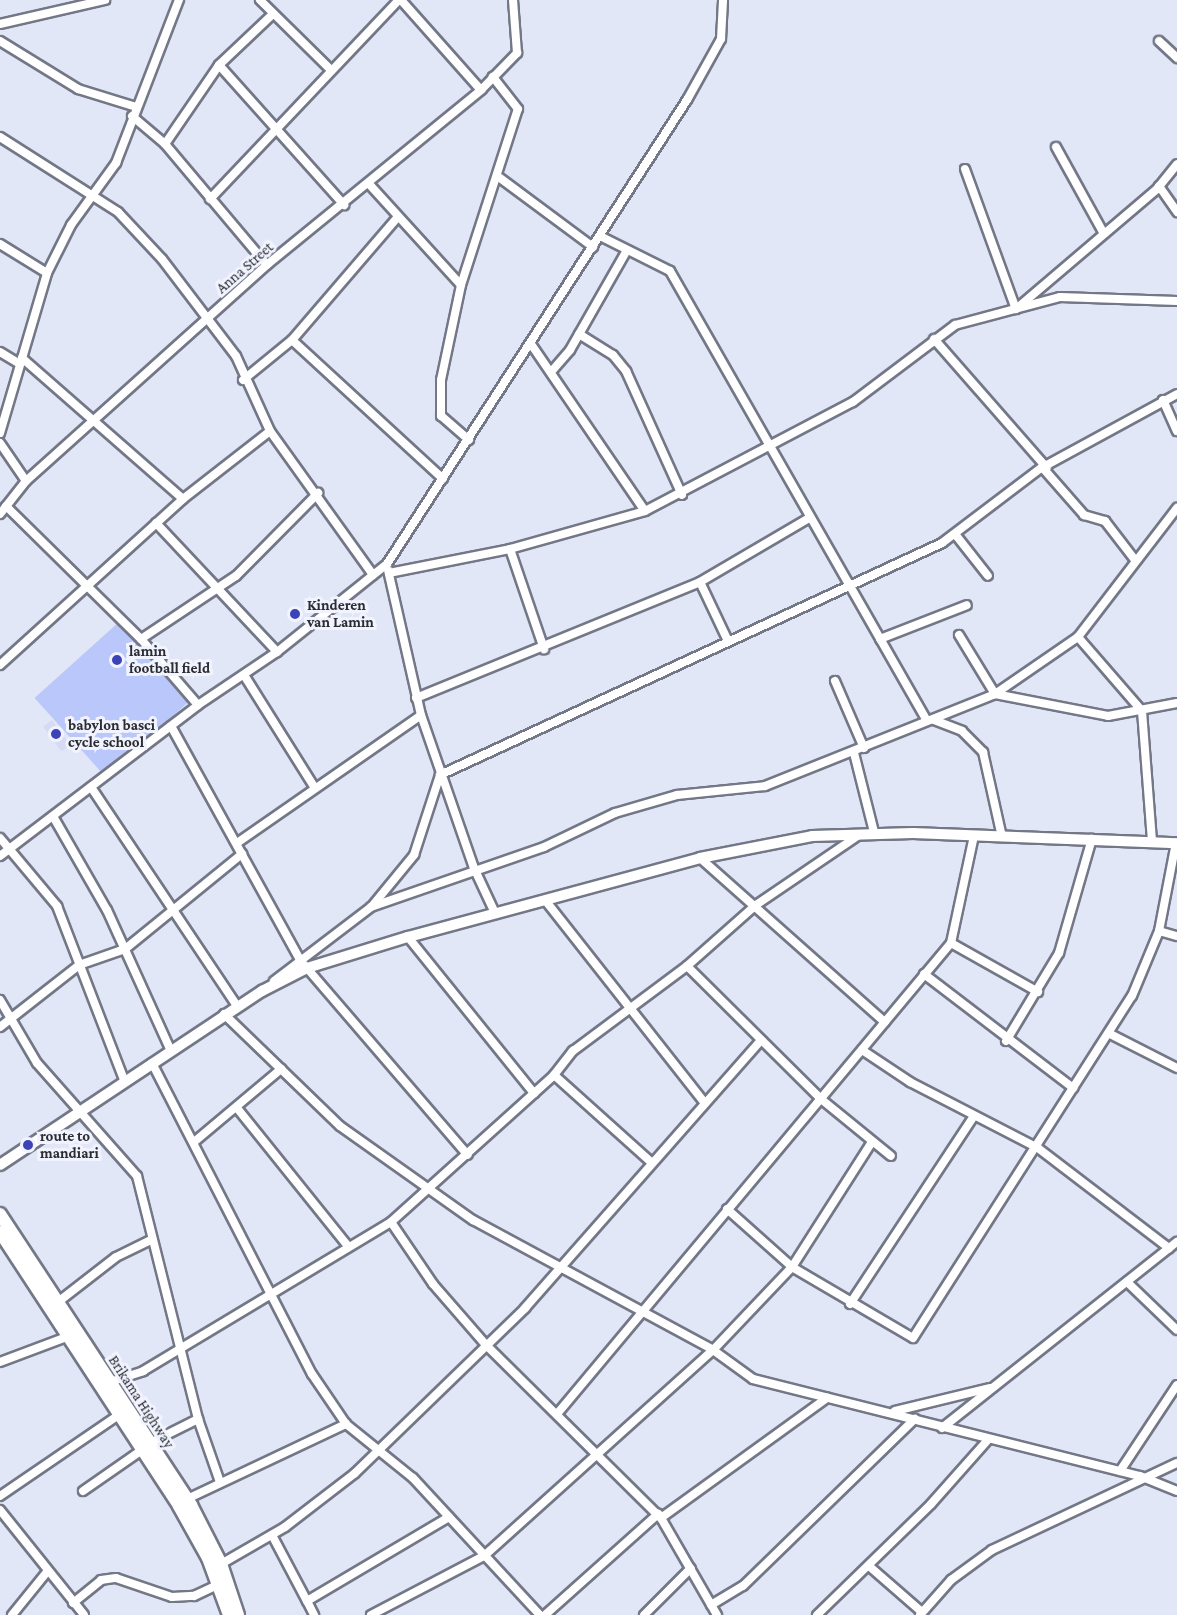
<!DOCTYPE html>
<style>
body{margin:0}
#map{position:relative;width:1177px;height:1615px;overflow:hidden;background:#e2e7f8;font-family:"Crimson Pro",serif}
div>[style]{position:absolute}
.built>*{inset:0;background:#d5dbf3;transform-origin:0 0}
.green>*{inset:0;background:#bac7fb;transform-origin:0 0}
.roads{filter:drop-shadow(2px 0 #737786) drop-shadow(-2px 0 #737786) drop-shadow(0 2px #737786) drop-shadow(0 -2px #737786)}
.minor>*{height:8px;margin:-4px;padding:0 4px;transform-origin:4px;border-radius:4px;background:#fff}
.major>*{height:10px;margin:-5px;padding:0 5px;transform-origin:5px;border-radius:5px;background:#fff}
.highway>*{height:12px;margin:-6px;padding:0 6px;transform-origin:6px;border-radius:6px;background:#fff}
.dots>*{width:16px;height:16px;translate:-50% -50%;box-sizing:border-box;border:3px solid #f1f4fe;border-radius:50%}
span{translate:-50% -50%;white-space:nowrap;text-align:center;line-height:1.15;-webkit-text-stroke:6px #f1f4fe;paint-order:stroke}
.street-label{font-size:15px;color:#2b2d33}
.poi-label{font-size:15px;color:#2b2d33;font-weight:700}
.left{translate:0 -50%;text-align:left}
</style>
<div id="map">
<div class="built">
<div style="left:52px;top:720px;width:31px;height:11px;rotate:54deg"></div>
</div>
<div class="green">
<div style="left:120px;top:621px;width:106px;height:115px;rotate:48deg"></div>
</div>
<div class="roads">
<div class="minor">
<div style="left:260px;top:0;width:97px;rotate:44.6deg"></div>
<div style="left:401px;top:0;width:120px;rotate:48.4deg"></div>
<div style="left:0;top:24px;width:108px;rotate:-12.9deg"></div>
<div style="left:0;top:41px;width:92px;rotate:31.6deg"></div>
<div style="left:78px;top:89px;width:61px;rotate:17.2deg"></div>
<div style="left:1159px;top:41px;width:25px;rotate:43deg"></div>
<div style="left:219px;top:65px;width:188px;rotate:48.2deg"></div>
<div style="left:132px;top:116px;width:43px;rotate:40.3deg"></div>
<div style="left:165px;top:144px;width:158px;rotate:49.9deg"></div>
<div style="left:0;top:137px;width:140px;rotate:32.4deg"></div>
<div style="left:118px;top:212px;width:64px;rotate:46.9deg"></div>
<div style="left:162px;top:259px;width:122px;rotate:52.7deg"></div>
<div style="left:236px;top:356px;width:82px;rotate:65.6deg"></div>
<div style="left:270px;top:431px;width:177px;rotate:54.4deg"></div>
<div style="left:165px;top:144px;width:96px;rotate:-55.6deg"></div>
<div style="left:219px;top:65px;width:74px;rotate:-43.4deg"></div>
<div style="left:1056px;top:147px;width:99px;rotate:61.1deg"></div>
<div style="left:965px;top:169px;width:149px;rotate:70deg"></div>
<div style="left:1016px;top:309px;width:185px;rotate:-40.4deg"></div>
<div style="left:1157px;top:189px;width:32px;rotate:-51deg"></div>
<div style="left:500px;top:178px;width:116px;rotate:36.6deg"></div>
<div style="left:370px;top:185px;width:135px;rotate:47.7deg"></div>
<div style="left:1159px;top:186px;width:32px;rotate:55deg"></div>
<div style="left:210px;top:199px;width:274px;rotate:-46.5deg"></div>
<div style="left:600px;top:236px;width:78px;rotate:26.6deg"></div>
<div style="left:670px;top:271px;width:516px;rotate:60.26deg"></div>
<div style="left:0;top:244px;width:55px;rotate:31.7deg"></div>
<div style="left:579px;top:334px;width:40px;rotate:32deg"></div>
<div style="left:613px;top:355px;width:21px;rotate:51deg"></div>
<div style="left:626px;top:371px;width:136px;rotate:65.7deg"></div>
<div style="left:934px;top:339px;width:171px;rotate:48.8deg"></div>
<div style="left:292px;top:340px;width:205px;rotate:42.6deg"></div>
<div style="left:531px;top:344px;width:202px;rotate:55.7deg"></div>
<div style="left:0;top:352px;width:23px;rotate:31deg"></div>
<div style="left:22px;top:358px;width:214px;rotate:41.2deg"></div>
<div style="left:551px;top:372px;width:29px;rotate:-49deg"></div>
<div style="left:570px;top:350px;width:115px;rotate:-60.3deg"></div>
<div style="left:243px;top:380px;width:63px;rotate:-39.2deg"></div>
<div style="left:292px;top:340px;width:161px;rotate:-49.3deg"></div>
<div style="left:1163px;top:400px;width:34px;rotate:66deg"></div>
<div style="left:0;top:433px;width:167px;rotate:-73.6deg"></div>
<div style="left:47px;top:273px;width:54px;rotate:-63.4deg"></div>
<div style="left:71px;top:225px;width:77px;rotate:-54deg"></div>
<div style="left:116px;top:163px;width:175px;rotate:-68.9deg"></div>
<div style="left:469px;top:440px;width:37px;rotate:-139deg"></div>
<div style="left:441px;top:416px;width:36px;rotate:-90deg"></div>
<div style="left:441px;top:380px;width:97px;rotate:-78.1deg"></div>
<div style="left:461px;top:285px;width:185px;rotate:-72.1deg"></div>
<div style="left:518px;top:109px;width:41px;rotate:-128deg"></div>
<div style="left:0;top:443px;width:46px;rotate:55.6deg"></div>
<div style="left:1045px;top:466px;width:150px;rotate:-28.6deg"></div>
<div style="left:6px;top:506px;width:190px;rotate:44.6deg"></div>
<div style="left:141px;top:639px;width:87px;rotate:49.2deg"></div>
<div style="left:0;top:514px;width:42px;rotate:-51.8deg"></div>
<div style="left:26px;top:481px;width:326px;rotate:-41.9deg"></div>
<div style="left:269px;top:263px;width:274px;rotate:-39.2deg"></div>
<div style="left:481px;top:90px;width:52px;rotate:-45.8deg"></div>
<div style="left:517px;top:53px;width:53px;rotate:-94.3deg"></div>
<div style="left:156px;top:523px;width:177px;rotate:46.8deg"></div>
<div style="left:955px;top:534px;width:53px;rotate:51.8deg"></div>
<div style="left:510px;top:549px;width:106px;rotate:71.2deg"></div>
<div style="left:388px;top:570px;width:149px;rotate:77.2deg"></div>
<div style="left:421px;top:715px;width:162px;rotate:70.9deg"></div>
<div style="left:474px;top:868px;width:50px;rotate:65deg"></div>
<div style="left:389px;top:573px;width:123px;rotate:-11.2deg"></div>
<div style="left:510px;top:549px;width:140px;rotate:-15.7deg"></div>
<div style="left:645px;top:511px;width:235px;rotate:-27.7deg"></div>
<div style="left:853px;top:402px;width:128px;rotate:-37deg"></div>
<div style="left:955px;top:325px;width:109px;rotate:-14.9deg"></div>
<div style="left:1060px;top:297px;width:117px;rotate:2deg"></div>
<div style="left:700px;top:582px;width:65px;rotate:64.6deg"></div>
<div style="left:959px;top:635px;width:69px;rotate:58.6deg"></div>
<div style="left:995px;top:694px;width:115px;rotate:11deg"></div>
<div style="left:1108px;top:716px;width:70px;rotate:-10.7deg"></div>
<div style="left:1078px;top:637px;width:98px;rotate:49.1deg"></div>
<div style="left:1142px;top:711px;width:130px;rotate:85.6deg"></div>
<div style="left:141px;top:639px;width:114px;rotate:-33.6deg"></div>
<div style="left:236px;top:576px;width:117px;rotate:-45.3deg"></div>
<div style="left:880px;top:639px;width:93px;rotate:-21.3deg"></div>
<div style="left:0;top:665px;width:247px;rotate:-42.2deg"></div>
<div style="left:183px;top:499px;width:110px;rotate:-38deg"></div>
<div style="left:244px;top:675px;width:133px;rotate:57.9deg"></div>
<div style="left:835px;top:681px;width:73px;rotate:66.6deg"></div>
<div style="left:416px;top:698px;width:307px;rotate:-22.2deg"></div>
<div style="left:700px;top:582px;width:126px;rotate:-30.4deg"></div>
<div style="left:934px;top:720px;width:30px;rotate:21deg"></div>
<div style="left:962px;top:731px;width:30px;rotate:45deg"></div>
<div style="left:983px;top:752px;width:87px;rotate:77.4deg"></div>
<div style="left:171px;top:726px;width:267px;rotate:61.1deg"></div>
<div style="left:300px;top:960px;width:257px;rotate:49.3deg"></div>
<div style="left:854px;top:753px;width:81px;rotate:75.8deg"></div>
<div style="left:91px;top:787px;width:263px;rotate:56.3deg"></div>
<div style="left:54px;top:818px;width:106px;rotate:60.1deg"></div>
<div style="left:107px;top:910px;width:155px;rotate:65.6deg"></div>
<div style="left:0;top:838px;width:89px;rotate:50deg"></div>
<div style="left:57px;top:906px;width:189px;rotate:68.9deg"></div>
<div style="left:237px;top:843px;width:224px;rotate:-34.8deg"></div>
<div style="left:0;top:856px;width:249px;rotate:-37.3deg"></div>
<div style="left:198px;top:705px;width:95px;rotate:-33.9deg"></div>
<div style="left:277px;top:652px;width:141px;rotate:-38.7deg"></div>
<div style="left:387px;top:564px;width:553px;rotate:-57.12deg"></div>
<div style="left:687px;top:100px;width:70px;rotate:-60.9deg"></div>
<div style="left:721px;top:39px;width:39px;rotate:-87deg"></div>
<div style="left:700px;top:858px;width:247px;rotate:41.6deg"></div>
<div style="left:545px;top:900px;width:258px;rotate:51.8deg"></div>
<div style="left:373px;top:905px;width:65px;rotate:-50.6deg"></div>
<div style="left:414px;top:855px;width:84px;rotate:-72deg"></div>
<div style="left:440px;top:775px;width:553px;rotate:-24.8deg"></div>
<div style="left:942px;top:543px;width:126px;rotate:-37.2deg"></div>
<div style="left:1042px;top:467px;width:64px;rotate:48.8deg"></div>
<div style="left:1084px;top:515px;width:22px;rotate:16deg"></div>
<div style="left:1105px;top:521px;width:49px;rotate:52.4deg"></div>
<div style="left:1159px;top:931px;width:19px;rotate:16deg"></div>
<div style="left:408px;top:937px;width:201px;rotate:51.1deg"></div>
<div style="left:951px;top:943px;width:100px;rotate:29.4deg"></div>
<div style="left:687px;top:966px;width:189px;rotate:44.8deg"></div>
<div style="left:821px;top:1099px;width:90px;rotate:39.2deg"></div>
<div style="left:924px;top:974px;width:188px;rotate:37.4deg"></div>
<div style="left:274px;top:981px;width:122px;rotate:-37.3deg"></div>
<div style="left:371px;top:907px;width:183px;rotate:-19.1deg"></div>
<div style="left:544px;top:847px;width:79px;rotate:-25.6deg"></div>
<div style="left:615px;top:813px;width:65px;rotate:-16.2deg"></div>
<div style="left:677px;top:795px;width:88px;rotate:-5.8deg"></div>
<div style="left:765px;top:786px;width:248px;rotate:-21.8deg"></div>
<div style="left:995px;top:694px;width:101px;rotate:-34.5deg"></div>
<div style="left:1078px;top:637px;width:163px;rotate:-52.5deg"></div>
<div style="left:0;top:1000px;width:73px;rotate:59.6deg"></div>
<div style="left:37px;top:1063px;width:151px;rotate:48.5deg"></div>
<div style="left:137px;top:1176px;width:251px;rotate:75.9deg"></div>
<div style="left:198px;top:1419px;width:67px;rotate:70.8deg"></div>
<div style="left:224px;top:1014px;width:161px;rotate:44deg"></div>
<div style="left:340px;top:1126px;width:163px;rotate:35.3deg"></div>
<div style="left:473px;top:1220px;width:273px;rotate:28.4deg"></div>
<div style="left:713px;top:1350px;width:49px;rotate:35.9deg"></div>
<div style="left:753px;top:1379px;width:399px;rotate:14.1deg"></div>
<div style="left:1140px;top:1476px;width:40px;rotate:22deg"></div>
<div style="left:0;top:1027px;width:100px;rotate:-38.1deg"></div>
<div style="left:79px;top:965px;width:49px;rotate:-19.2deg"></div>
<div style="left:125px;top:949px;width:151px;rotate:-39.1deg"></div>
<div style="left:1110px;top:1034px;width:75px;rotate:26.9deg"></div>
<div style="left:1006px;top:1041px;width:103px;rotate:-58.9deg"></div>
<div style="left:1059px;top:953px;width:119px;rotate:-73.9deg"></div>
<div style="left:862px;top:1050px;width:58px;rotate:33.7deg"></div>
<div style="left:910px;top:1082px;width:144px;rotate:27.3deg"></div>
<div style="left:1038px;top:1148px;width:165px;rotate:37.4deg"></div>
<div style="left:152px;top:1063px;width:350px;rotate:62.8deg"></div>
<div style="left:312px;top:1374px;width:60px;rotate:55.8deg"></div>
<div style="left:346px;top:1424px;width:86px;rotate:38.9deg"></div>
<div style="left:413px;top:1478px;width:187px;rotate:47.2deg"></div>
<div style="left:554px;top:1075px;width:130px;rotate:41.9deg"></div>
<div style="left:237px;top:1108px;width:176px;rotate:51.2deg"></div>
<div style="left:194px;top:1142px;width:114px;rotate:-40deg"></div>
<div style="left:727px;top:1209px;width:87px;rotate:41.7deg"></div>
<div style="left:792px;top:1267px;width:140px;rotate:30.4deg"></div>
<div style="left:913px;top:1338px;width:406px;rotate:-57.4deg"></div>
<div style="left:1132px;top:996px;width:70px;rotate:-67.4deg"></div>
<div style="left:1159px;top:931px;width:90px;rotate:-79.1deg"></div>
<div style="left:391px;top:1222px;width:75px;rotate:55.9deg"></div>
<div style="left:433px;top:1284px;width:81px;rotate:49deg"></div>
<div style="left:486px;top:1345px;width:246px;rotate:44.7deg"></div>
<div style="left:661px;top:1518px;width:112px;rotate:60deg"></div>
<div style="left:1127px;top:1282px;width:69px;rotate:43.8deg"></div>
<div style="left:58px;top:1302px;width:73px;rotate:-37.8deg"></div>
<div style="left:116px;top:1257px;width:39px;rotate:-26deg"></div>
<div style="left:850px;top:1304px;width:225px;rotate:-56.6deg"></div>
<div style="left:0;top:1362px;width:74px;rotate:-20.6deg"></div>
<div style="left:110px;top:1382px;width:35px;rotate:-18deg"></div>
<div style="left:143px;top:1371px;width:289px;rotate:-31deg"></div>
<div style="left:391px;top:1222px;width:219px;rotate:-42deg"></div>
<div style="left:554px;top:1075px;width:31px;rotate:-52deg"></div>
<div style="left:573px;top:1051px;width:142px;rotate:-36.7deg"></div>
<div style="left:687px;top:966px;width:92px;rotate:-41.5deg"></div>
<div style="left:756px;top:905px;width:125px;rotate:-34.2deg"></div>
<div style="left:895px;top:1411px;width:98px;rotate:-13.6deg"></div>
<div style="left:557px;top:1414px;width:614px;rotate:-50.09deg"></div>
<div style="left:951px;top:943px;width:109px;rotate:-77.9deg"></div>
<div style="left:942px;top:1428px;width:300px;rotate:-38.4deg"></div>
<div style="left:150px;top:1443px;width:54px;rotate:-26.6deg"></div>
<div style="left:1120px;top:1471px;width:103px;rotate:-56.5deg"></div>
<div style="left:83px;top:1491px;width:72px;rotate:-34.8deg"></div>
<div style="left:0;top:1496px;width:145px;rotate:-34.3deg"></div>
<div style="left:187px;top:1499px;width:176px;rotate:-25.3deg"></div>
<div style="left:0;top:1510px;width:134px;rotate:51.3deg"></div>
<div style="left:661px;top:1518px;width:205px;rotate:-35.9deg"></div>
<div style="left:272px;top:1535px;width:75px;rotate:62.1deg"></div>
<div style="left:307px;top:1601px;width:165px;rotate:-30.6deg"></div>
<div style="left:221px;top:1564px;width:74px;rotate:-30deg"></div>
<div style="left:285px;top:1527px;width:88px;rotate:-37.6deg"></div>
<div style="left:355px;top:1473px;width:237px;rotate:-44.1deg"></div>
<div style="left:525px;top:1308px;width:357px;rotate:-48.6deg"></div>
<div style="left:869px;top:1566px;width:70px;rotate:41deg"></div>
<div style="left:307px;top:1601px;width:16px;rotate:63deg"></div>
<div style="left:73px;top:1603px;width:36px;rotate:-39deg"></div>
<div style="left:101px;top:1580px;width:15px;rotate:-8deg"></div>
<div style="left:116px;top:1578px;width:59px;rotate:18.7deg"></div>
<div style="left:172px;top:1597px;width:22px;rotate:-3deg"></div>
<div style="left:194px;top:1596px;width:29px;rotate:-25deg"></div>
<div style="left:711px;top:1605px;width:37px;rotate:-31deg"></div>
<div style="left:743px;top:1586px;width:240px;rotate:-44.2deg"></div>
<div style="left:12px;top:1615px;width:55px;rotate:-50.9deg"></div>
<div style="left:371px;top:1615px;width:127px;rotate:-27.6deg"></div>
<div style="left:484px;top:1556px;width:308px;rotate:-42deg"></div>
<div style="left:713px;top:1350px;width:115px;rotate:-46.4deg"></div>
<div style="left:792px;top:1267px;width:148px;rotate:-57.4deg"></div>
<div style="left:545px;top:1615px;width:152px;rotate:-41.8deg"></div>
<div style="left:644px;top:1615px;width:66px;rotate:-45deg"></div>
<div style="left:817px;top:1615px;width:159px;rotate:-44.2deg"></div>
<div style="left:931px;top:1504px;width:84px;rotate:-48.4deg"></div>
<div style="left:920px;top:1615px;width:47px;rotate:-48.5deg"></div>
<div style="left:951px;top:1580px;width:51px;rotate:-36.2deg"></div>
<div style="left:992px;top:1550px;width:204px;rotate:-25.2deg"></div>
</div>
<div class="major">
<div style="left:0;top:1165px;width:315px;rotate:-33.6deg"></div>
<div style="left:262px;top:991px;width:51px;rotate:-27.1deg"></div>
<div style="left:307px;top:968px;width:106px;rotate:-17.1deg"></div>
<div style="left:408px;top:937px;width:302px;rotate:-15.1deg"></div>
<div style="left:700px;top:858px;width:114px;rotate:-11.1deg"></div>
<div style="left:812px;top:836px;width:101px;rotate:-1.7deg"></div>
<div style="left:913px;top:833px;width:264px;rotate:2.2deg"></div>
</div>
<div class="highway">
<div style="left:0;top:1214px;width:348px;rotate:56.7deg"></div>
<div style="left:191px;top:1505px;width:66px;rotate:63deg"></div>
<div style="left:221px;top:1564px;width:54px;rotate:71.6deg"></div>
<div style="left:0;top:1232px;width:327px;rotate:56.8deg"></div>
<div style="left:179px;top:1506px;width:60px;rotate:60.9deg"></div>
<div style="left:208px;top:1558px;width:61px;rotate:69.8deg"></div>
</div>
</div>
<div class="dots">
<div style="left:295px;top:614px;background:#3c43b7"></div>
<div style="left:117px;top:660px;background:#3c43b7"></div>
<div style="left:56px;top:734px;background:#3c43b7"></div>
<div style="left:28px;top:1145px;background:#3c43b7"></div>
</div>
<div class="street-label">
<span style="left:245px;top:268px;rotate:-41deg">Anna Street</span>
<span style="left:141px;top:1402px;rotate:57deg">Brikama Highway</span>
</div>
<div class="poi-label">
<span class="left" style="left:307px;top:614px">Kinderen<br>van Lamin</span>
<span class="left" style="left:129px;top:660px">lamin<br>football field</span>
<span class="left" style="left:68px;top:734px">babylon basci<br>cycle school</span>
<span class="left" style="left:40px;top:1145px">route to<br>mandiari</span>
</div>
</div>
